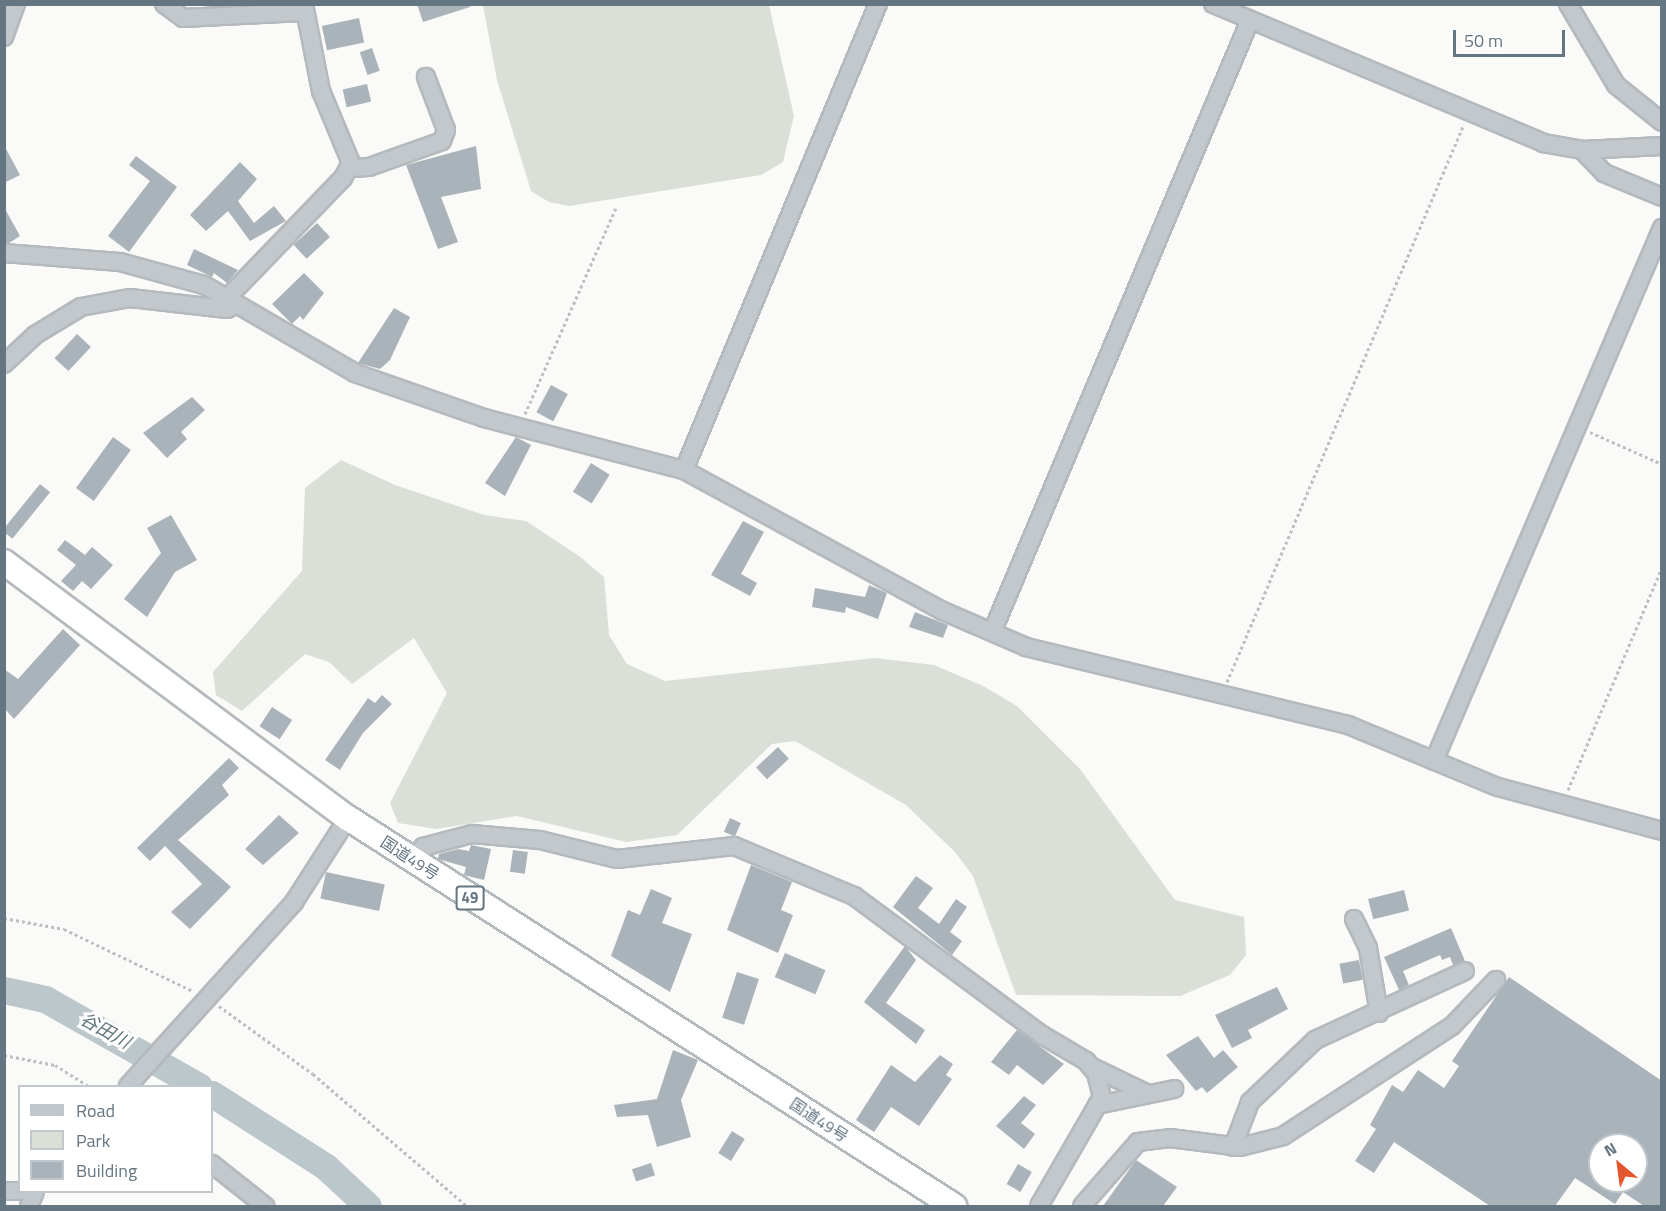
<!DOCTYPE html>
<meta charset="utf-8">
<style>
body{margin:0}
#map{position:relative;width:1666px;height:1211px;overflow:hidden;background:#fafaf8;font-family:"Titillium Web","Noto Sans JP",sans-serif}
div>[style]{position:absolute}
.green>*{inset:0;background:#dadfd7}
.river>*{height:27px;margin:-13.5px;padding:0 13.5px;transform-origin:13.5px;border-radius:13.5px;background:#bbc7cb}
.building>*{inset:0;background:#aab3b9;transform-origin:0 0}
.path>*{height:3px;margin-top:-1.5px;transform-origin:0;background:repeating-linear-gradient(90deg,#bbbfc2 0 3px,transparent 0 6px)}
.roads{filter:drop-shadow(2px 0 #b4b9bd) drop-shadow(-2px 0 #b4b9bd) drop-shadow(0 2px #b4b9bd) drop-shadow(0 -2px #b4b9bd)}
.minor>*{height:16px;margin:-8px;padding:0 8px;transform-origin:8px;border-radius:8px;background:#c3c8cc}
.highway>*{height:24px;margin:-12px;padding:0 12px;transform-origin:12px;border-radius:12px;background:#fff}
span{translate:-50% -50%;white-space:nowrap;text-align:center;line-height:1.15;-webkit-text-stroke:6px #fff;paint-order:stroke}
.shield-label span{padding:2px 4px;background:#fff;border:2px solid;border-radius:4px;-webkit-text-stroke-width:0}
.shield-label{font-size:15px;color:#657683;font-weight:700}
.street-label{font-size:16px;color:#657683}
.water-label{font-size:18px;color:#60757c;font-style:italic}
.frame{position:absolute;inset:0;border:6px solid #657683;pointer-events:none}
.legend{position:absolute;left:18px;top:1085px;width:195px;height:108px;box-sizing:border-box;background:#fff;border:2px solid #c1c8cd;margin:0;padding:8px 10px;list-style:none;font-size:18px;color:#657683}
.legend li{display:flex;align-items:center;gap:12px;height:30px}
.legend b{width:30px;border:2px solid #c1c8cd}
.north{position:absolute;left:1588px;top:1133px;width:60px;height:60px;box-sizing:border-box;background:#fff;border:2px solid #c1c8cd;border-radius:50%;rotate:331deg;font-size:16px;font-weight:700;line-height:24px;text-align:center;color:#657683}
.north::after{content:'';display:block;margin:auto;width:21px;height:27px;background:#e4572e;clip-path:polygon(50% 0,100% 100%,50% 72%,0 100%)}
.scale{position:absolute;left:1453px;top:30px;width:112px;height:27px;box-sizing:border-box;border:3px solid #657683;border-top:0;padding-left:8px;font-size:18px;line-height:21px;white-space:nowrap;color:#657683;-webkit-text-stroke:4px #fff;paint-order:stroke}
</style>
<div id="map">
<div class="green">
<div style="clip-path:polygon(483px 5px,769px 5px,794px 116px,783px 162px,761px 175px,569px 206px,549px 202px,531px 191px,497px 80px)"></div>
<div style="clip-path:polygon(341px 460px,395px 485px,484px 515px,526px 521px,579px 556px,604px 577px,609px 635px,627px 664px,665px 681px,875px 658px,934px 665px,983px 686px,1017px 706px,1080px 769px,1175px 900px,1244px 917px,1246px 955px,1230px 975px,1180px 996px,1016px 995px,973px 876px,955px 852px,906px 805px,795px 741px,772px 744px,677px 835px,626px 842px,517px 816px,436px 829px,398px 823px,390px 803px,447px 693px,414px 638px,352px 684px,329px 662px,305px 654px,242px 711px,216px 695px,213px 672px,302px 571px,305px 488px)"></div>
</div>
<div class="river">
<div style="left:4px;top:990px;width:42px;rotate:12.4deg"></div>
<div style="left:45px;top:999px;width:177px;rotate:29.5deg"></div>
<div style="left:212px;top:1094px;width:135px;rotate:32.6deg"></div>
<div style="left:326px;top:1167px;width:57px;rotate:42.9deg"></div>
</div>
<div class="building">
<div style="clip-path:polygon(417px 4px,470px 4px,470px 7px,423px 22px)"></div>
<div style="left:359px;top:18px;width:25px;height:38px;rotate:78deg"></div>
<div style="left:372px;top:48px;width:24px;height:13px;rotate:71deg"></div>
<div style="left:367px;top:84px;width:18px;height:25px;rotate:77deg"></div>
<div style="clip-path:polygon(4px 145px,20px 175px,4px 183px)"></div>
<div style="clip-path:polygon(476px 146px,481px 189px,441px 197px,458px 242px,438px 249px,406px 165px)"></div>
<div style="clip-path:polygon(136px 156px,177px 187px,129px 252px,108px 236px,150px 181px,129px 165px)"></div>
<div style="clip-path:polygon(240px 162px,257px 179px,238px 201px,254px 223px,274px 206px,286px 221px,250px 241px,228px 211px,206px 231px,190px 215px)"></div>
<div style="clip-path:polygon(4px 207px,20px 236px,9px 243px,4px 243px)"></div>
<div style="left:317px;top:223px;width:19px;height:32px;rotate:47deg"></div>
<div style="clip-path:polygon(194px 249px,238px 270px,227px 283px,214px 273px,212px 277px,187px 265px)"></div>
<div style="clip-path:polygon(304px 273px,324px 293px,303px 320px,300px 316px,292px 324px,272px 304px)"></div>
<div style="clip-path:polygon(394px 308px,410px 317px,390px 360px,380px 369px,358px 363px)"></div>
<div style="left:77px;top:334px;width:19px;height:33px;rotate:43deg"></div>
<div style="left:551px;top:385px;width:19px;height:31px;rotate:28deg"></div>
<div style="clip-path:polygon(192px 397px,205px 410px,181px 432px,187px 439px,167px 458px,143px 433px)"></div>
<div style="left:113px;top:437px;width:22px;height:63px;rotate:36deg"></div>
<div style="clip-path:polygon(516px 437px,531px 445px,505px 496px,485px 483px)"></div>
<div style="left:591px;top:463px;width:22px;height:34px;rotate:32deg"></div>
<div style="left:40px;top:484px;width:13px;height:60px;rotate:39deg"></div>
<div style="clip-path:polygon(171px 515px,197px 560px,175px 572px,147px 617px,124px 599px,161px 553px,147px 528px)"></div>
<div style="clip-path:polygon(743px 521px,764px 532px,741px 574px,757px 583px,750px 596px,711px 575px)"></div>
<div style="clip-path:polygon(65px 540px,85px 555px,92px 547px,113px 565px,91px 589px,82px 581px,73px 591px,61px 581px,76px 565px,57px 550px)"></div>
<div style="clip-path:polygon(869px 585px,887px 593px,878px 619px,846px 607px,845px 613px,812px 607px,815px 588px,865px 597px)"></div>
<div style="clip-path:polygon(915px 612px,948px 625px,943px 638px,909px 627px)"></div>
<div style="clip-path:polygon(63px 629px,80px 645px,14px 719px,4px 708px,4px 669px,18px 679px)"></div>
<div style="clip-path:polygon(382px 695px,392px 704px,363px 733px,340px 770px,325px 760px,368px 698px,375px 703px)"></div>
<div style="left:272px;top:707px;width:24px;height:23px;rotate:33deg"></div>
<div style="left:778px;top:747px;width:16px;height:30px;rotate:47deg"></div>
<div style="clip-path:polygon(229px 758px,239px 768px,222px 785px,229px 795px,178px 840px,231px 887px,190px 929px,171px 912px,202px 884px,165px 846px,150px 861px,137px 848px)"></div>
<div style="clip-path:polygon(279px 815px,299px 833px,263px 865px,245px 849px)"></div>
<div style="left:730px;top:818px;width:12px;height:15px;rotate:24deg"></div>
<div style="clip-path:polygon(471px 845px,491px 849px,484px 880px,464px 875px,466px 867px,438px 859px,439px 854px,458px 849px,469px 851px)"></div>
<div style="left:513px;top:850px;width:15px;height:22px;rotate:8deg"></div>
<div style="clip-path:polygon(751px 865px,792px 882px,781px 910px,793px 915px,778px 953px,727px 930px)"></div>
<div style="left:326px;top:872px;width:60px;height:27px;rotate:12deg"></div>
<div style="clip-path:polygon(916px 876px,933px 888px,918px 908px,939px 924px,956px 899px,967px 907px,950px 932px,962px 941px,952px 955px,893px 907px)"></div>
<div style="clip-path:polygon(651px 889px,672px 898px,662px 923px,692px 934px,670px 992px,611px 956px,628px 910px,640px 915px)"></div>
<div style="left:1404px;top:890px;width:21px;height:37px;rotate:76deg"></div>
<div style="clip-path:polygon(1451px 928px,1465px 961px,1453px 965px,1450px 957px,1442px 960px,1440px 955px,1403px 971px,1409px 985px,1399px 990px,1384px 957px)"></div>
<div style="clip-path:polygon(905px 946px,916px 960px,886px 1003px,925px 1030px,916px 1044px,864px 1002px)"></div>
<div style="left:785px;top:953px;width:44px;height:26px;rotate:23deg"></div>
<div style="left:1359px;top:960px;width:20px;height:20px;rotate:79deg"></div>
<div style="left:737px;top:972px;width:23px;height:48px;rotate:18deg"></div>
<div style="clip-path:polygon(evenodd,1509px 977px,1662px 1081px,1662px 1206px,1644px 1206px,1623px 1192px,1615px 1204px,1575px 1178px,1555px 1206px,1490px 1206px,1394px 1142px,1374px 1173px,1355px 1161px,1376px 1129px,1370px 1125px,1392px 1085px,1403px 1092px,1418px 1070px,1444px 1088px,1459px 1066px,1452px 1061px,1509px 977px,1600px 1145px,1636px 1145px,1636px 1181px,1600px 1181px,1600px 1145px)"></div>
<div style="clip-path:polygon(1277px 987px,1288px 1009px,1248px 1030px,1252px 1038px,1232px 1048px,1215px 1015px)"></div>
<div style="clip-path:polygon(1017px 1030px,1064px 1064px,1043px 1085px,1017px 1065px,1009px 1075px,991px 1062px)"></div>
<div style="clip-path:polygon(1198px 1036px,1214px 1058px,1223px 1050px,1238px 1067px,1207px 1093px,1202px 1087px,1196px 1091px,1166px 1055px)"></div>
<div style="clip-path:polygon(673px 1050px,698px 1060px,681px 1100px,691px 1137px,657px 1147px,648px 1115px,617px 1117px,614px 1105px,657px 1099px)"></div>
<div style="clip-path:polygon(940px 1055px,953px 1064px,946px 1075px,952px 1079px,919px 1126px,891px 1107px,874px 1132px,856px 1120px,891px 1065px,915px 1082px)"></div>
<div style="clip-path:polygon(1024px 1096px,1036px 1105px,1021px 1123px,1035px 1134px,1024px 1149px,996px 1126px)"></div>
<div style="left:732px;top:1131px;width:15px;height:26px;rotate:32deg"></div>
<div style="clip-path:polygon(1136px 1160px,1177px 1187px,1163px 1206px,1103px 1206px)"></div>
<div style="left:651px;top:1163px;width:13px;height:20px;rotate:72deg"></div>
<div style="left:1018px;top:1164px;width:16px;height:23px;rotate:30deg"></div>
</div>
<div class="path">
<div style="left:525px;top:414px;width:225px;rotate:-66.2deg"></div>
<div style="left:1590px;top:432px;width:79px;rotate:24deg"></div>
<div style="left:1227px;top:682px;width:606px;rotate:-66.99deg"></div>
<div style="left:1568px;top:790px;width:241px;rotate:-67.1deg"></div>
<div style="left:4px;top:918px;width:61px;rotate:10.4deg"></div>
<div style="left:64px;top:929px;width:143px;rotate:25.7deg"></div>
<div style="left:219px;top:1006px;width:116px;rotate:35.9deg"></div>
<div style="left:313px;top:1074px;width:203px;rotate:40.6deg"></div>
<div style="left:4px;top:1055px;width:52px;rotate:11.1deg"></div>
<div style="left:55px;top:1065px;width:39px;rotate:32deg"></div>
</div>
<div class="roads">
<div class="minor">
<div style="left:164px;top:4px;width:24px;rotate:36deg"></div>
<div style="left:183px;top:18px;width:120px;rotate:-2.9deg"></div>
<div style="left:1213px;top:4px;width:358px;rotate:22.8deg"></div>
<div style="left:1543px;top:143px;width:40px;rotate:10deg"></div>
<div style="left:1582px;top:150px;width:80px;rotate:-2.9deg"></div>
<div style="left:1568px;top:4px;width:94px;rotate:59.3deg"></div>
<div style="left:1616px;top:85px;width:59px;rotate:38.8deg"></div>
<div style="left:4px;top:37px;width:35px;rotate:-70deg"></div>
<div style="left:1582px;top:150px;width:32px;rotate:46deg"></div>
<div style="left:1604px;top:173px;width:63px;rotate:22.5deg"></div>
<div style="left:350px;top:168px;width:19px;rotate:-3deg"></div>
<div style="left:369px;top:167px;width:77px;rotate:-19.6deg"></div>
<div style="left:442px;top:141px;width:12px;rotate:-70deg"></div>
<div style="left:446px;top:130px;width:57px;rotate:-110.7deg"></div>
<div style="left:4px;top:253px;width:116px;rotate:4.4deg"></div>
<div style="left:120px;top:262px;width:87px;rotate:15.3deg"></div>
<div style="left:204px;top:285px;width:175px;rotate:30.2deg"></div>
<div style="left:355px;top:373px;width:137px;rotate:19.2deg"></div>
<div style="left:484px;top:418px;width:207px;rotate:14.6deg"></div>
<div style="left:684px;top:470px;width:295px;rotate:28.6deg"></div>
<div style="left:943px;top:611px;width:90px;rotate:23.4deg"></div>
<div style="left:1026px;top:647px;width:331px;rotate:13.6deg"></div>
<div style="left:1348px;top:725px;width:162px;rotate:22.5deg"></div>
<div style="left:1498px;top:787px;width:170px;rotate:15deg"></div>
<div style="left:227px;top:298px;width:167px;rotate:-46deg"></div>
<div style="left:343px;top:178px;width:17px;rotate:-62deg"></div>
<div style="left:351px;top:163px;width:78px;rotate:-112.6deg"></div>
<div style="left:321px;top:91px;width:89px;rotate:-101.1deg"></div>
<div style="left:4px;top:364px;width:42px;rotate:-43.1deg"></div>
<div style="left:35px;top:335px;width:54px;rotate:-31.3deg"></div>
<div style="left:81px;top:307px;width:50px;rotate:-10.4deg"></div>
<div style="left:130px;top:298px;width:98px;rotate:6.5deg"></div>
<div style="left:227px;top:309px;width:10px;rotate:-29deg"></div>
<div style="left:684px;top:470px;width:505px;rotate:-67.4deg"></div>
<div style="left:993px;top:630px;width:662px;rotate:-67.15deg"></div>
<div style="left:1434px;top:761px;width:580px;rotate:-66.84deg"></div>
<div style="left:411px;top:860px;width:18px;rotate:-47deg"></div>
<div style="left:423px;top:847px;width:51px;rotate:-14.9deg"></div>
<div style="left:472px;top:834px;width:68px;rotate:5deg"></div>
<div style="left:540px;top:840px;width:79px;rotate:13.9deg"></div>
<div style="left:617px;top:859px;width:118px;rotate:-6.3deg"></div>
<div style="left:734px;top:846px;width:130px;rotate:22.6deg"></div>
<div style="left:854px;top:896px;width:234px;rotate:36.5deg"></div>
<div style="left:1042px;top:1035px;width:51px;rotate:30.6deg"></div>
<div style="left:1086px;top:1061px;width:16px;rotate:50deg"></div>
<div style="left:1096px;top:1073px;width:25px;rotate:76deg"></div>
<div style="left:1102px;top:1097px;width:126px;rotate:120deg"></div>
<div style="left:1354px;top:919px;width:32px;rotate:64deg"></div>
<div style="left:1368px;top:948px;width:66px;rotate:80.4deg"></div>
<div style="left:1092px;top:1067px;width:62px;rotate:25.7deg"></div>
<div style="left:128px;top:1086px;width:248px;rotate:-47.9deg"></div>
<div style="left:294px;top:902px;width:100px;rotate:-57.3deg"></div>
<div style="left:1097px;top:1105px;width:79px;rotate:-11.7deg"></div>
<div style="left:1233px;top:1147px;width:48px;rotate:-69.3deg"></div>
<div style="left:1250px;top:1102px;width:90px;rotate:-43.6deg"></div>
<div style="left:1315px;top:1040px;width:165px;rotate:-24.7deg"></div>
<div style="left:212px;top:1164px;width:68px;rotate:38.4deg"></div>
<div style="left:4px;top:1191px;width:16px"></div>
<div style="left:29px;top:1206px;width:15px;rotate:-67deg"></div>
<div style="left:1082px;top:1206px;width:85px;rotate:-48.8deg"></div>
<div style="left:1138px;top:1142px;width:32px;rotate:-7deg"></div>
<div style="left:1170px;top:1138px;width:71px;rotate:7.3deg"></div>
<div style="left:1240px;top:1147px;width:44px;rotate:-14.3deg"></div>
<div style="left:1283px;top:1136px;width:202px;rotate:-33.1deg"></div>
<div style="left:1452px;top:1026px;width:64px;rotate:-46.3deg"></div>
</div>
<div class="highway">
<div style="left:4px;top:562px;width:429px;rotate:36.7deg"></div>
<div style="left:348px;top:818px;width:720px;rotate:32.63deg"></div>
</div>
</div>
<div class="shield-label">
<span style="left:470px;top:898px">49</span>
</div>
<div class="street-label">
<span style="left:410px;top:858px;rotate:33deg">国道49号</span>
<span style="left:819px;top:1120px;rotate:33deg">国道49号</span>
</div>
<div class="water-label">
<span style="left:105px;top:1031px;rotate:29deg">谷田川</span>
</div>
<div class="frame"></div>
<ul class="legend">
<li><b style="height:8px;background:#c3c8cc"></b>Road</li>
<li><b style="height:16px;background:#dadfd7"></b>Park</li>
<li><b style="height:16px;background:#aab3b9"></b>Building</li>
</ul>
<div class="north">N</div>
<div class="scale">50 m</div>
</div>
